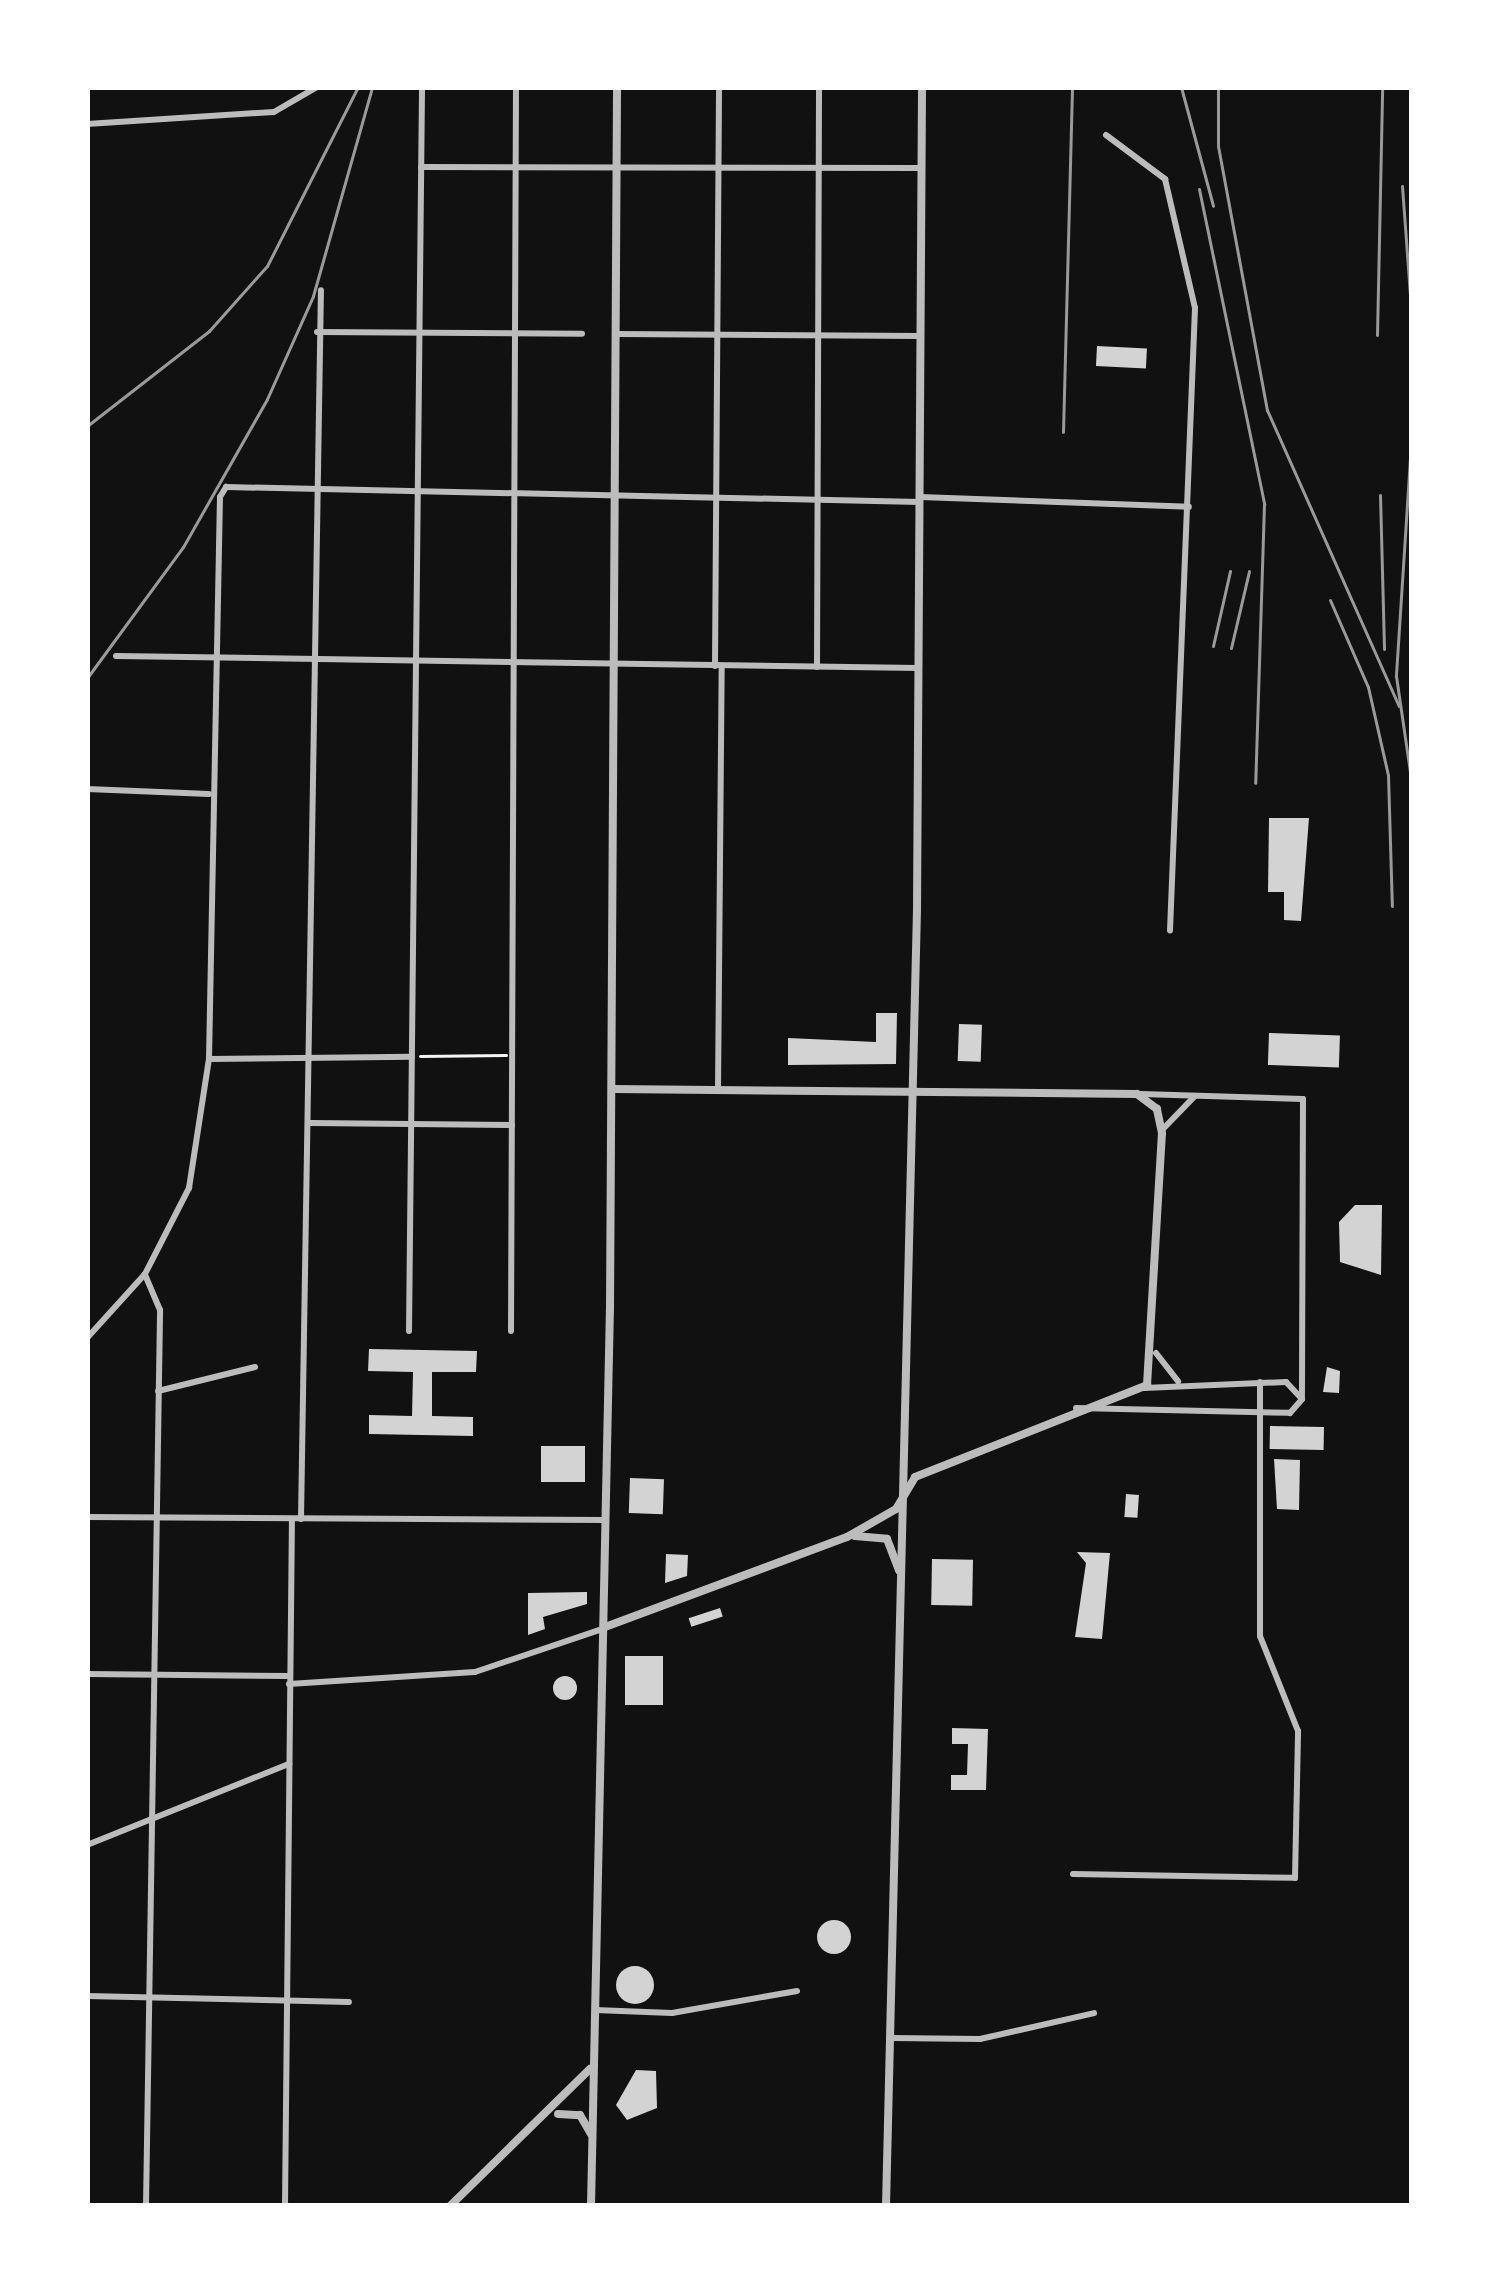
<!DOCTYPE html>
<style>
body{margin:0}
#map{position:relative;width:1499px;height:2293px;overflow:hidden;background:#111;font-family:"PT Serif",serif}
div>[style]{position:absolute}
.building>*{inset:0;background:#d3d3d3;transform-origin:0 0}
.round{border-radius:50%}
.path>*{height:3px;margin:-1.5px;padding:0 1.5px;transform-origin:1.5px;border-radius:1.5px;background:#f5f5f5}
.minor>*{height:6px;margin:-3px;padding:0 3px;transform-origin:3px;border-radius:3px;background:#bcbcbc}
.tertiary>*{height:8px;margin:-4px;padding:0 4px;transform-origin:4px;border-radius:4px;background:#bcbcbc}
.rail>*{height:3px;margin:-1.5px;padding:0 1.5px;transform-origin:1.5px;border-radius:1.5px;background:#9a9a9a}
span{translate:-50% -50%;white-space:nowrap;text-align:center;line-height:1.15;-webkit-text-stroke:9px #fff;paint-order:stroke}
.frame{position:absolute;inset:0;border:90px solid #fff;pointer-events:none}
</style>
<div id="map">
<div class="building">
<div style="left:1097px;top:346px;width:50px;height:20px;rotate:3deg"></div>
<div style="clip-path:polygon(1269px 818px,1309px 818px,1301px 921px,1284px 920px,1284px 892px,1268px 892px)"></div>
<div style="clip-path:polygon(876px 1013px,897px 1013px,896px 1064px,788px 1065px,788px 1038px,876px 1042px)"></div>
<div style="left:959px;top:1024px;width:23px;height:37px;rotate:2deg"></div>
<div style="left:1269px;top:1033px;width:71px;height:32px;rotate:2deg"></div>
<div style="clip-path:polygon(1355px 1205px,1382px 1205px,1381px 1275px,1340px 1262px,1339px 1222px)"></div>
<div style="clip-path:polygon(369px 1349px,477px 1351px,476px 1372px,432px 1372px,432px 1416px,473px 1417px,473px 1436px,369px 1434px,369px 1415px,412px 1416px,413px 1372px,368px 1371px)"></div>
<div style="clip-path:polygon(1327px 1367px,1340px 1371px,1339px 1393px,1323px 1392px)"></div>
<div style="left:1270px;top:1426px;width:54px;height:23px;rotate:1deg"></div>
<div style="left:541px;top:1446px;width:44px;height:36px"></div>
<div style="clip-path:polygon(1274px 1459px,1300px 1460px,1299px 1510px,1277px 1509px)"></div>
<div style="left:630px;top:1478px;width:34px;height:35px;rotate:2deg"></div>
<div style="left:1126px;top:1494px;width:13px;height:23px;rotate:4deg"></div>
<div style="clip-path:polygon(1077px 1552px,1110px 1553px,1102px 1639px,1075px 1637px,1086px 1563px)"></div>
<div style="clip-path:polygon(666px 1554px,688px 1555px,687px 1576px,665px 1583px)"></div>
<div style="left:932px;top:1559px;width:41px;height:46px;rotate:1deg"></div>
<div style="clip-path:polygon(587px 1592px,587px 1604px,543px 1617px,545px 1629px,528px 1635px,528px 1593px)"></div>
<div style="left:720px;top:1608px;width:9px;height:33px;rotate:72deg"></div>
<div style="left:625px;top:1656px;width:38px;height:49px"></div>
<div class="round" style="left:553px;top:1676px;width:24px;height:24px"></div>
<div style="clip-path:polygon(952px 1728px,988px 1729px,986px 1790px,951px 1790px,951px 1775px,967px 1775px,968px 1744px,952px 1744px)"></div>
<div class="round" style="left:817px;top:1920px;width:34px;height:34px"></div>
<div class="round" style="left:616px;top:1966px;width:38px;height:38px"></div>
<div style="clip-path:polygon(636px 2070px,656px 2071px,657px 2108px,627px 2120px,616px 2105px)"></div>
</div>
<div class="path">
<div style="left:420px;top:1056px;width:86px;rotate:-0.7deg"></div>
</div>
<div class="minor">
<div style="left:87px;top:124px;width:187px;rotate:-3.7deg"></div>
<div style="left:274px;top:112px;width:50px;rotate:-30.2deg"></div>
<div style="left:1106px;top:135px;width:74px;rotate:36.7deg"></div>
<div style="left:1165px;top:179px;width:132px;rotate:76.9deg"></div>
<div style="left:1195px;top:308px;width:623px;rotate:92.3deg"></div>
<div style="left:421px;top:167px;width:500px;rotate:0.11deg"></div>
<div style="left:317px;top:332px;width:265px;rotate:0.4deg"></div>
<div style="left:617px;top:334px;width:304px;rotate:0.4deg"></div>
<div style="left:920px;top:497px;width:269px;rotate:2.1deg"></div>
<div style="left:116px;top:656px;width:802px;rotate:0.86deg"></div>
<div style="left:715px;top:666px;width:579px;rotate:-89.6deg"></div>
<div style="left:817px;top:667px;width:580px;rotate:-89.8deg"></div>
<div style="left:87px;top:789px;width:122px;rotate:2.3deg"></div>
<div style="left:209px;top:1059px;width:203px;rotate:-0.6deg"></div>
<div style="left:718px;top:1090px;width:424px;rotate:-89.5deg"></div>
<div style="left:1141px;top:1094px;width:162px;rotate:1.8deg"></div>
<div style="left:1303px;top:1099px;width:300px;rotate:90.2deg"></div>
<div style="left:310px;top:1123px;width:202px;rotate:0.6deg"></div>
<div style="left:1163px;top:1129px;width:45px;rotate:-45.9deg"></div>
<div style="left:409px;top:1331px;width:1244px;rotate:-89.4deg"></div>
<div style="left:511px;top:1331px;width:1244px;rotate:-89.77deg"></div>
<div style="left:87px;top:1338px;width:86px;rotate:-47.8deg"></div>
<div style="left:1156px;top:1353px;width:36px;rotate:52deg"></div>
<div style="left:158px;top:1391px;width:100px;rotate:-13.9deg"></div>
<div style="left:1076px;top:1408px;width:214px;rotate:1.3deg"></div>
<div style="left:1290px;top:1413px;width:18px;rotate:-49deg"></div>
<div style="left:1302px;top:1399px;width:23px;rotate:-133deg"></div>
<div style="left:1286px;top:1382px;width:142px;rotate:177.6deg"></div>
<div style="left:87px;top:1517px;width:518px;rotate:0.33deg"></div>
<div style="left:301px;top:1519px;width:1229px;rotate:-89.07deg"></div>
<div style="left:87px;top:1674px;width:202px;rotate:0.6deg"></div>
<div style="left:289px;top:1684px;width:186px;rotate:-3.7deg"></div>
<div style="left:475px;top:1672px;width:134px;rotate:-18.7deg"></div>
<div style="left:87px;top:1845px;width:218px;rotate:-21.9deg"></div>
<div style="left:1073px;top:1874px;width:222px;rotate:1deg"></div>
<div style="left:1295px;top:1878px;width:147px;rotate:-88.8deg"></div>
<div style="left:1298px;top:1731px;width:102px;rotate:-111.8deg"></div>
<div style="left:1260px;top:1636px;width:254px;rotate:-90deg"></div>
<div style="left:87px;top:1996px;width:262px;rotate:1.3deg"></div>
<div style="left:595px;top:2010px;width:77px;rotate:2.2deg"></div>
<div style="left:672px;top:2013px;width:127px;rotate:-10deg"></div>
<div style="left:891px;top:2038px;width:89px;rotate:0.6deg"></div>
<div style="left:980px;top:2039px;width:117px;rotate:-12.8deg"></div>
<div style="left:146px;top:2206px;width:896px;rotate:-89.1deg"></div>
<div style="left:160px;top:1310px;width:39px;rotate:-113deg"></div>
<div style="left:145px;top:1274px;width:97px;rotate:-62.9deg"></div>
<div style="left:189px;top:1188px;width:131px;rotate:-81.2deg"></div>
<div style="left:209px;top:1059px;width:562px;rotate:-88.88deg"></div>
<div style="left:220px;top:497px;width:12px;rotate:-59deg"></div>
<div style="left:226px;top:487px;width:694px;rotate:1.24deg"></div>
<div style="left:285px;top:2206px;width:687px;rotate:-89.42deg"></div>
</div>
<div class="tertiary">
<div style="left:855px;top:1536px;width:32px;rotate:5deg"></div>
<div style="left:887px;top:1539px;width:34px;rotate:69deg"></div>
<div style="left:605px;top:1627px;width:258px;rotate:-20.4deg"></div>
<div style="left:847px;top:1537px;width:56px;rotate:-29.7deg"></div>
<div style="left:896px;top:1509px;width:37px;rotate:-59deg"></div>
<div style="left:915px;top:1477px;width:250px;rotate:-21.6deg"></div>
<div style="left:1147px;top:1385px;width:252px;rotate:-86.6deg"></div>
<div style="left:1162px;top:1133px;width:25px;rotate:-102deg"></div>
<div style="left:1157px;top:1109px;width:25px;rotate:-143deg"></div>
<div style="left:1137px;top:1094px;width:525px;rotate:-179.45deg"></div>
<div style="left:558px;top:2114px;width:22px;rotate:3deg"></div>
<div style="left:580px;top:2115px;width:22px;rotate:60deg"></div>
<div style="left:450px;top:2206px;width:196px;rotate:-44.4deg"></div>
<div style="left:591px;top:2206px;width:897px;rotate:-88.79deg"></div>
<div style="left:610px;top:1309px;width:1222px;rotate:-89.67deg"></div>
<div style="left:886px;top:2206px;width:1297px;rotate:-88.63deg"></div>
<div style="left:917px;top:909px;width:822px;rotate:-89.65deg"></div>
</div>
<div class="rail">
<div style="left:1181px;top:87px;width:123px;rotate:74.9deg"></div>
<div style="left:1218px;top:87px;width:59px;rotate:90deg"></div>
<div style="left:1218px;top:146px;width:269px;rotate:79.5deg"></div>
<div style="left:1267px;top:410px;width:324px;rotate:66deg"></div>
<div style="left:1402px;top:186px;width:137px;rotate:85.8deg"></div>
<div style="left:1199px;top:189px;width:322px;rotate:78.3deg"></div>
<div style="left:1264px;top:504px;width:279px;rotate:91.8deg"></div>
<div style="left:1377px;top:335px;width:248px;rotate:-88.8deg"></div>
<div style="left:87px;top:426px;width:155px;rotate:-37.9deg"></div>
<div style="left:209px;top:331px;width:87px;rotate:-48.3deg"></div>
<div style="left:267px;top:266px;width:201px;rotate:-63.1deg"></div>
<div style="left:1412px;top:427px;width:250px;rotate:93.7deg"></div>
<div style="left:1396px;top:676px;width:111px;rotate:81.7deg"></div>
<div style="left:1063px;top:432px;width:345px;rotate:-88.5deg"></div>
<div style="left:1380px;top:495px;width:154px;rotate:88.5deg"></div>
<div style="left:1330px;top:600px;width:95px;rotate:66.4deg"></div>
<div style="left:1368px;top:687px;width:90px;rotate:77.2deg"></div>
<div style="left:1388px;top:775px;width:131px;rotate:88.3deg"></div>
<div style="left:1213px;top:646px;width:77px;rotate:-77.2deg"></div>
<div style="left:1231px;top:648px;width:79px;rotate:-76.8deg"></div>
<div style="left:87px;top:678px;width:162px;rotate:-53.8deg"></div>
<div style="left:183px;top:547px;width:170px;rotate:-60.4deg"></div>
<div style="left:267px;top:399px;width:113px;rotate:-65.9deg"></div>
<div style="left:313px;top:296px;width:217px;rotate:-74.2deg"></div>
</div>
<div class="frame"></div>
</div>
